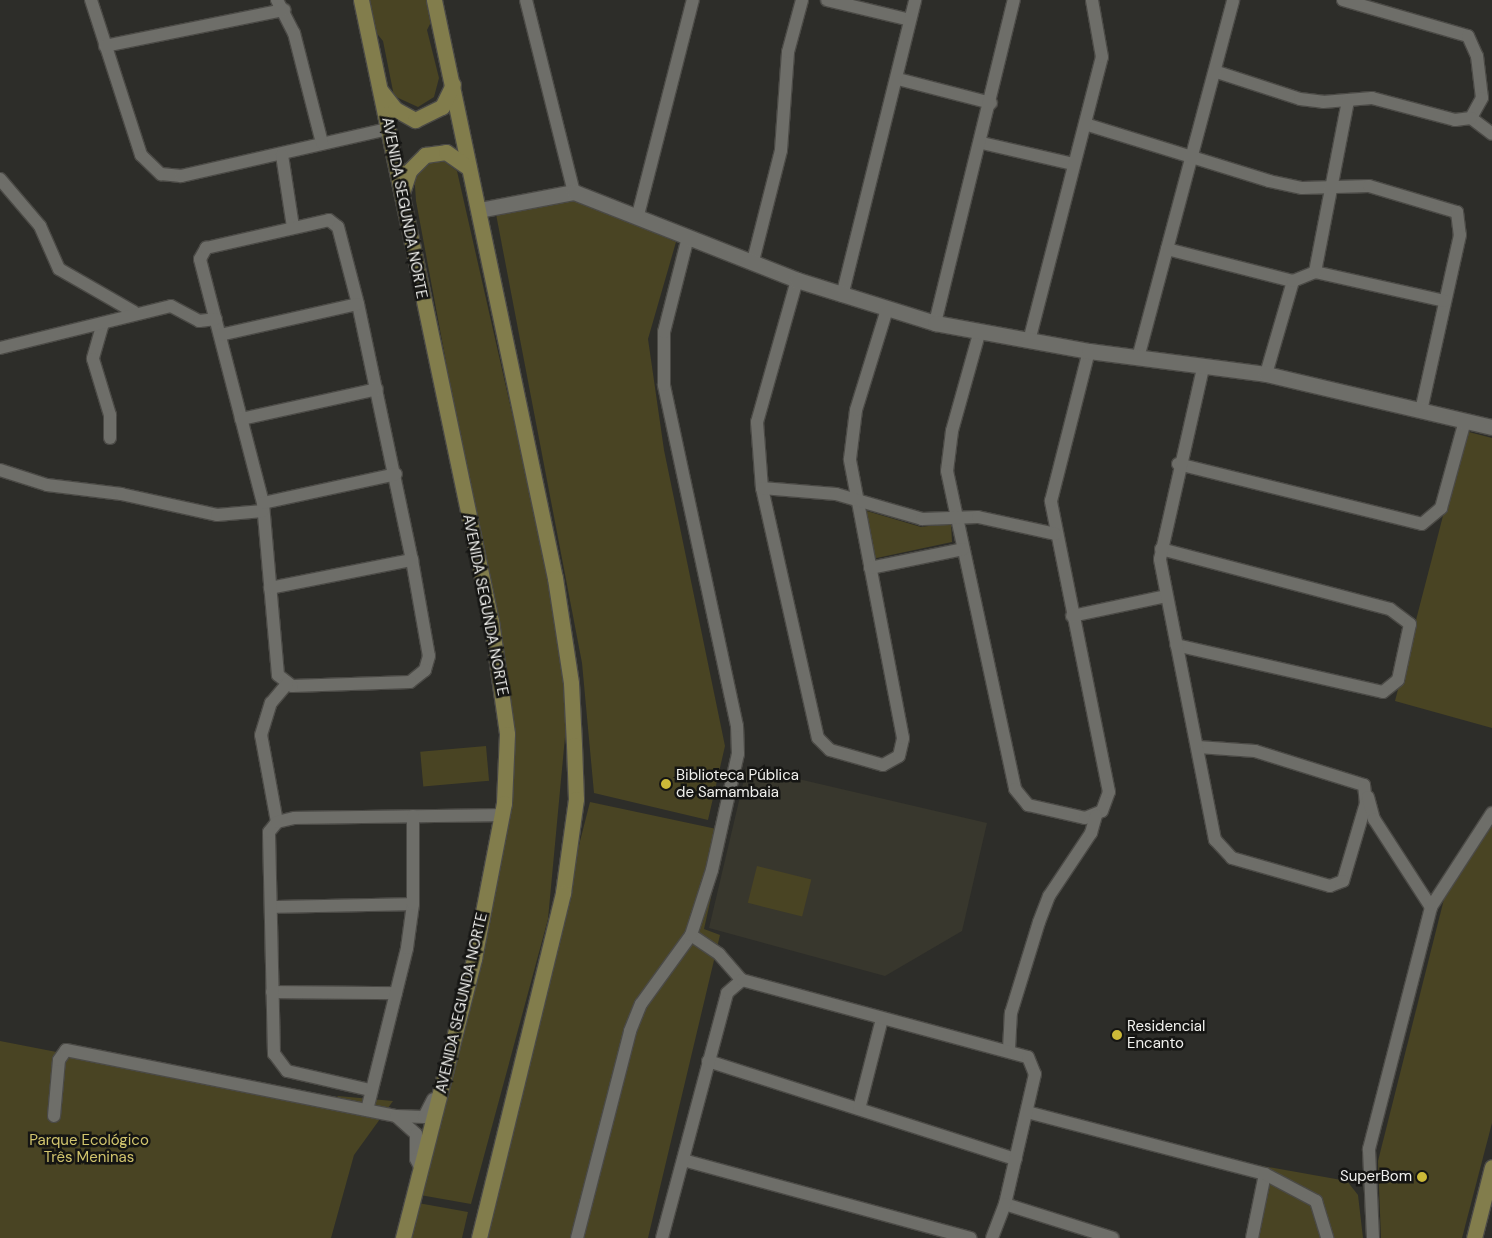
<!DOCTYPE html>
<meta charset="utf-8">
<style>
body{margin:0}
#map{position:relative;width:1492px;height:1238px;overflow:hidden;background:#2d2d29;font-family:"DM Sans",sans-serif}
div>[style]{position:absolute}
.built>*{inset:0;background:#38372d}
.green>*{inset:0;background:#494423;transform-origin:0 0}
.roads{filter:drop-shadow(1px 0 #4b4a46) drop-shadow(-1px 0 #4b4a46) drop-shadow(0 1px #4b4a46) drop-shadow(0 -1px #4b4a46)}
.minor>*{height:12px;margin:-6px;padding:0 6px;transform-origin:6px;border-radius:6px;background:#6e6e69}
.tertiary>*{height:15px;margin:-7.5px;padding:0 7.5px;transform-origin:7.5px;border-radius:7.5px;background:#6e6e69}
.secondary>*{height:15px;margin:-7.5px;padding:0 7.5px;transform-origin:7.5px;border-radius:7.5px;background:#827d4c}
.dots>*{width:14px;height:14px;translate:-50% -50%;box-sizing:border-box;border:2px solid #151513;border-radius:50%}
span{translate:-50% -50%;white-space:nowrap;text-align:center;line-height:1.15;-webkit-text-stroke:5px #151513;paint-order:stroke}
.street-label{font-size:15px;color:#f1f1ee}
.poi-label{font-size:15px;color:#f1f1ee}
.left{translate:0 -50%;text-align:left}
.right{translate:-100% -50%;text-align:right}
.park-label{font-size:15px;color:#d2c56d}
</style>
<div id="map">
<div class="built">
<div style="clip-path:polygon(747px 767px,987px 823px,962px 931px,885px 976px,709px 928px)"></div>
</div>
<div class="green">
<div style="clip-path:polygon(368px 0,428px 0,432px 20px,427px 30px,439px 78px,434px 97px,418px 107px,394px 96px,383px 41px,375px 31px)"></div>
<div style="clip-path:polygon(441px 159px,457px 171px,571px 673px,548px 919px,471px 1204px,420px 1195px,484px 929px,511px 711px,416px 201px,414px 172px,426px 162px)"></div>
<div style="clip-path:polygon(574px 199px,676px 242px,648px 339px,664px 450px,725px 746px,708px 820px,594px 793px,582px 663px,496px 214px)"></div>
<div style="clip-path:polygon(1465px 431px,1492px 438px,1492px 728px,1395px 701px)"></div>
<div style="clip-path:polygon(860px 509px,921px 527px,951px 523px,952px 542px,872px 559px)"></div>
<div style="left:486px;top:746px;width:35px;height:66px;rotate:85deg"></div>
<div style="clip-path:polygon(590px 802px,726px 831px,704px 929px,720px 935px,648px 1238px,479px 1238px)"></div>
<div style="clip-path:polygon(1492px 820px,1492px 1123px,1462px 1238px,1381px 1238px,1378px 1161px,1444px 899px)"></div>
<div style="left:757px;top:866px;width:56px;height:38px;rotate:14deg"></div>
<div style="clip-path:polygon(0 1041px,329px 1105px,338px 1096px,393px 1101px,354px 1155px,331px 1238px,0 1238px)"></div>
<div style="clip-path:polygon(1251px 1164px,1347px 1181px,1358px 1195px,1363px 1238px,1254px 1238px,1268px 1183px)"></div>
<div style="clip-path:polygon(418px 1203px,468px 1212px,462px 1238px,408px 1238px)"></div>
</div>
<div class="roads">
<div class="minor">
<div style="left:91px;top:0;width:163px;rotate:72.1deg"></div>
<div style="left:141px;top:155px;width:28px;rotate:44deg"></div>
<div style="left:161px;top:174px;width:20px;rotate:6deg"></div>
<div style="left:181px;top:176px;width:212px;rotate:-12.8deg"></div>
<div style="left:277px;top:0;width:37px;rotate:63deg"></div>
<div style="left:294px;top:33px;width:114px;rotate:75.7deg"></div>
<div style="left:526px;top:0;width:198px;rotate:76deg"></div>
<div style="left:827px;top:0;width:85px;rotate:13.5deg"></div>
<div style="left:1343px;top:0;width:130px;rotate:16.1deg"></div>
<div style="left:1468px;top:36px;width:22px;rotate:66deg"></div>
<div style="left:1477px;top:56px;width:42px;rotate:83.2deg"></div>
<div style="left:1482px;top:98px;width:23px;rotate:119deg"></div>
<div style="left:1471px;top:118px;width:26px;rotate:37deg"></div>
<div style="left:105px;top:46px;width:183px;rotate:-11.4deg"></div>
<div style="left:1217px;top:72px;width:87px;rotate:18deg"></div>
<div style="left:1300px;top:99px;width:23px;rotate:7deg"></div>
<div style="left:1323px;top:102px;width:49px;rotate:-4.7deg"></div>
<div style="left:1372px;top:98px;width:86px;rotate:14.8deg"></div>
<div style="left:1455px;top:120px;width:16px;rotate:-7deg"></div>
<div style="left:898px;top:79px;width:96px;rotate:14.5deg"></div>
<div style="left:1085px;top:124px;width:193px;rotate:17.2deg"></div>
<div style="left:1269px;top:181px;width:34px;rotate:12deg"></div>
<div style="left:1302px;top:188px;width:67px;rotate:-1.7deg"></div>
<div style="left:1369px;top:186px;width:92px;rotate:16.5deg"></div>
<div style="left:1457px;top:212px;width:23px;rotate:83deg"></div>
<div style="left:1460px;top:235px;width:180px;rotate:102.5deg"></div>
<div style="left:982px;top:143px;width:93px;rotate:13deg"></div>
<div style="left:282px;top:155px;width:73px;rotate:81.3deg"></div>
<div style="left:0;top:179px;width:62px;rotate:49.6deg"></div>
<div style="left:40px;top:226px;width:47px;rotate:66.2deg"></div>
<div style="left:59px;top:269px;width:86px;rotate:29.8deg"></div>
<div style="left:638px;top:215px;width:222px;rotate:-75.7deg"></div>
<div style="left:329px;top:220px;width:11px;rotate:38deg"></div>
<div style="left:338px;top:227px;width:80px;rotate:75.4deg"></div>
<div style="left:358px;top:304px;width:262px;rotate:78.1deg"></div>
<div style="left:412px;top:560px;width:97px;rotate:80deg"></div>
<div style="left:429px;top:656px;width:15px;rotate:106deg"></div>
<div style="left:425px;top:670px;width:19px;rotate:141deg"></div>
<div style="left:410px;top:682px;width:118px;rotate:178.1deg"></div>
<div style="left:292px;top:686px;width:18px;rotate:-142deg"></div>
<div style="left:278px;top:675px;width:173px;rotate:-95deg"></div>
<div style="left:263px;top:503px;width:252px;rotate:-104.5deg"></div>
<div style="left:200px;top:259px;width:13px;rotate:-61deg"></div>
<div style="left:206px;top:248px;width:126px;rotate:-12.8deg"></div>
<div style="left:1167px;top:249px;width:130px;rotate:14.3deg"></div>
<div style="left:753px;top:261px;width:114px;rotate:-75.8deg"></div>
<div style="left:781px;top:150px;width:98px;rotate:-85.9deg"></div>
<div style="left:788px;top:52px;width:54px;rotate:-74.9deg"></div>
<div style="left:1315px;top:272px;width:133px;rotate:12.6deg"></div>
<div style="left:797px;top:280px;width:148px;rotate:105.7deg"></div>
<div style="left:757px;top:422px;width:66px;rotate:85.7deg"></div>
<div style="left:762px;top:488px;width:256px;rotate:77.4deg"></div>
<div style="left:818px;top:738px;width:17px;rotate:45deg"></div>
<div style="left:830px;top:750px;width:55px;rotate:15.8deg"></div>
<div style="left:883px;top:765px;width:18px;rotate:-29deg"></div>
<div style="left:899px;top:756px;width:18px;rotate:-77deg"></div>
<div style="left:903px;top:738px;width:284px;rotate:-100.8deg"></div>
<div style="left:850px;top:459px;width:49px;rotate:-83deg"></div>
<div style="left:856px;top:410px;width:106px;rotate:-72.9deg"></div>
<div style="left:842px;top:296px;width:305px;rotate:-76.1deg"></div>
<div style="left:103px;top:323px;width:37px;rotate:106deg"></div>
<div style="left:93px;top:359px;width:59px;rotate:73.1deg"></div>
<div style="left:110px;top:415px;width:23px;rotate:90deg"></div>
<div style="left:935px;top:323px;width:333px;rotate:-76.3deg"></div>
<div style="left:979px;top:334px;width:101px;rotate:105.6deg"></div>
<div style="left:952px;top:431px;width:40px;rotate:97.1deg"></div>
<div style="left:947px;top:471px;width:325px;rotate:77.9deg"></div>
<div style="left:1015px;top:789px;width:21px;rotate:51deg"></div>
<div style="left:1028px;top:805px;width:58px;rotate:12.8deg"></div>
<div style="left:1085px;top:818px;width:18px;rotate:-22deg"></div>
<div style="left:1102px;top:811px;width:20px;rotate:-70deg"></div>
<div style="left:1109px;top:792px;width:297px;rotate:-101.3deg"></div>
<div style="left:1051px;top:501px;width:155px;rotate:-75.8deg"></div>
<div style="left:220px;top:335px;width:141px;rotate:-12.7deg"></div>
<div style="left:1029px;top:341px;width:293px;rotate:-75.6deg"></div>
<div style="left:1102px;top:57px;width:58px;rotate:-100deg"></div>
<div style="left:0;top:348px;width:176px;rotate:-13.8deg"></div>
<div style="left:171px;top:306px;width:32px;rotate:28deg"></div>
<div style="left:199px;top:321px;width:17px;rotate:-7deg"></div>
<div style="left:1138px;top:358px;width:370px;rotate:-75.1deg"></div>
<div style="left:1266px;top:374px;width:97px;rotate:-73.8deg"></div>
<div style="left:1293px;top:281px;width:24px;rotate:-22deg"></div>
<div style="left:1315px;top:272px;width:175px;rotate:-79.1deg"></div>
<div style="left:241px;top:419px;width:139px;rotate:-12.4deg"></div>
<div style="left:1178px;top:464px;width:251px;rotate:13.8deg"></div>
<div style="left:1422px;top:524px;width:25px;rotate:-40deg"></div>
<div style="left:1441px;top:508px;width:90px;rotate:-74.6deg"></div>
<div style="left:0;top:470px;width:49px;rotate:17.7deg"></div>
<div style="left:47px;top:485px;width:75px;rotate:6.9deg"></div>
<div style="left:121px;top:494px;width:98px;rotate:12.3deg"></div>
<div style="left:217px;top:515px;width:46px;rotate:-5deg"></div>
<div style="left:762px;top:488px;width:74px;rotate:4.6deg"></div>
<div style="left:836px;top:494px;width:90px;rotate:16.2deg"></div>
<div style="left:922px;top:519px;width:56px;rotate:-2deg"></div>
<div style="left:978px;top:517px;width:79px;rotate:12.4deg"></div>
<div style="left:263px;top:503px;width:136px;rotate:-12.3deg"></div>
<div style="left:1161px;top:549px;width:237px;rotate:14.7deg"></div>
<div style="left:1390px;top:609px;width:25px;rotate:37deg"></div>
<div style="left:1410px;top:624px;width:57px;rotate:102.1deg"></div>
<div style="left:1398px;top:680px;width:19px;rotate:141deg"></div>
<div style="left:1383px;top:692px;width:212px;rotate:-167.2deg"></div>
<div style="left:870px;top:568px;width:95px;rotate:-11.5deg"></div>
<div style="left:270px;top:588px;width:145px;rotate:-11.2deg"></div>
<div style="left:1072px;top:616px;width:96px;rotate:-12deg"></div>
<div style="left:1198px;top:747px;width:57px;rotate:4deg"></div>
<div style="left:1255px;top:751px;width:114px;rotate:17.3deg"></div>
<div style="left:1364px;top:785px;width:18px;rotate:84deg"></div>
<div style="left:1366px;top:803px;width:81px;rotate:106.4deg"></div>
<div style="left:1343px;top:881px;width:14px;rotate:159deg"></div>
<div style="left:1330px;top:886px;width:102px;rotate:-164.1deg"></div>
<div style="left:1232px;top:858px;width:25px;rotate:-133deg"></div>
<div style="left:1215px;top:840px;width:286px;rotate:-101.1deg"></div>
<div style="left:1160px;top:559px;width:196px;rotate:-77.3deg"></div>
<div style="left:1368px;top:797px;width:23px;rotate:75deg"></div>
<div style="left:1374px;top:819px;width:105px;rotate:57.1deg"></div>
<div style="left:277px;top:822px;width:88px;rotate:-100.4deg"></div>
<div style="left:261px;top:735px;width:34px;rotate:-73deg"></div>
<div style="left:271px;top:703px;width:25px;rotate:-50deg"></div>
<div style="left:271px;top:907px;width:142px;rotate:-1.2deg"></div>
<div style="left:691px;top:935px;width:34px;rotate:34deg"></div>
<div style="left:719px;top:954px;width:35px;rotate:49deg"></div>
<div style="left:272px;top:992px;width:124px;rotate:0.5deg"></div>
<div style="left:1009px;top:1049px;width:36px;rotate:-87deg"></div>
<div style="left:1011px;top:1013px;width:95px;rotate:-72.9deg"></div>
<div style="left:1039px;top:922px;width:28px;rotate:-69deg"></div>
<div style="left:1049px;top:896px;width:76px;rotate:-56.3deg"></div>
<div style="left:1091px;top:833px;width:18px;rotate:-74deg"></div>
<div style="left:708px;top:1061px;width:323px;rotate:17.7deg"></div>
<div style="left:370px;top:1090px;width:85px;rotate:-167.1deg"></div>
<div style="left:287px;top:1071px;width:21px;rotate:-127deg"></div>
<div style="left:274px;top:1054px;width:222px;rotate:-91.3deg"></div>
<div style="left:269px;top:832px;width:13px;rotate:-51deg"></div>
<div style="left:277px;top:822px;width:18px;rotate:-13deg"></div>
<div style="left:295px;top:818px;width:207px;rotate:-0.8deg"></div>
<div style="left:859px;top:1109px;width:93px;rotate:-75.7deg"></div>
<div style="left:367px;top:1110px;width:167px;rotate:-76.1deg"></div>
<div style="left:407px;top:948px;width:44px;rotate:-82.2deg"></div>
<div style="left:413px;top:904px;width:88px;rotate:-90deg"></div>
<div style="left:1027px;top:1112px;width:246px;rotate:14.6deg"></div>
<div style="left:1265px;top:1174px;width:65px;rotate:101.5deg"></div>
<div style="left:54px;top:1116px;width:56px;rotate:-84.9deg"></div>
<div style="left:59px;top:1060px;width:12px;rotate:-55deg"></div>
<div style="left:66px;top:1050px;width:337px;rotate:11.3deg"></div>
<div style="left:396px;top:1116px;width:28px;rotate:2deg"></div>
<div style="left:424px;top:1117px;width:20px;rotate:-63deg"></div>
<div style="left:396px;top:1116px;width:27px;rotate:42deg"></div>
<div style="left:416px;top:1134px;width:25px;rotate:90deg"></div>
<div style="left:416px;top:1159px;width:11px;rotate:63deg"></div>
<div style="left:683px;top:1160px;width:298px;rotate:15.2deg"></div>
<div style="left:1265px;top:1174px;width:58px;rotate:27.9deg"></div>
<div style="left:1316px;top:1201px;width:39px;rotate:73deg"></div>
<div style="left:1005px;top:1204px;width:113px;rotate:17.5deg"></div>
<div style="left:577px;top:1238px;width:214px;rotate:-75.6deg"></div>
<div style="left:630px;top:1031px;width:29px;rotate:-68deg"></div>
<div style="left:641px;top:1004px;width:85px;rotate:-54.1deg"></div>
<div style="left:691px;top:935px;width:68px;rotate:-72.1deg"></div>
<div style="left:712px;top:870px;width:119px;rotate:-77.4deg"></div>
<div style="left:738px;top:754px;width:28px;rotate:-92deg"></div>
<div style="left:737px;top:726px;width:349px;rotate:-102.1deg"></div>
<div style="left:664px;top:385px;width:53px;rotate:-90deg"></div>
<div style="left:664px;top:332px;width:98px;rotate:-75.8deg"></div>
<div style="left:662px;top:1238px;width:253px;rotate:-75.1deg"></div>
<div style="left:727px;top:993px;width:20px;rotate:-41deg"></div>
<div style="left:742px;top:980px;width:296px;rotate:15.1deg"></div>
<div style="left:1028px;top:1057px;width:18px;rotate:68deg"></div>
<div style="left:1035px;top:1074px;width:133px;rotate:103deg"></div>
<div style="left:1005px;top:1204px;width:36px;rotate:111deg"></div>
<div style="left:1373px;top:1238px;width:89px;rotate:-92.6deg"></div>
<div style="left:1369px;top:1149px;width:250px;rotate:-75.6deg"></div>
<div style="left:1431px;top:907px;width:112px;rotate:-57deg"></div>
</div>
<div class="tertiary">
<div style="left:479px;top:210px;width:97px;rotate:-10.7deg"></div>
<div style="left:574px;top:192px;width:240px;rotate:21.5deg"></div>
<div style="left:797px;top:280px;width:145px;rotate:17.3deg"></div>
<div style="left:935px;top:323px;width:157px;rotate:10.3deg"></div>
<div style="left:1089px;top:351px;width:178px;rotate:7.4deg"></div>
<div style="left:1266px;top:374px;width:232px;rotate:13.2deg"></div>
</div>
<div class="secondary">
<div style="left:361px;top:0;width:634px;rotate:78.18deg"></div>
<div style="left:491px;top:621px;width:114px;rotate:81.9deg"></div>
<div style="left:507px;top:734px;width:69px;rotate:92.5deg"></div>
<div style="left:504px;top:803px;width:159px;rotate:100.9deg"></div>
<div style="left:474px;top:959px;width:288px;rotate:104.3deg"></div>
<div style="left:434px;top:0;width:591px;rotate:78.18deg"></div>
<div style="left:555px;top:578px;width:106px;rotate:81.3deg"></div>
<div style="left:571px;top:683px;width:62px;rotate:87.2deg"></div>
<div style="left:574px;top:745px;width:54px;rotate:87.9deg"></div>
<div style="left:576px;top:799px;width:95px;rotate:97.9deg"></div>
<div style="left:563px;top:893px;width:355px;rotate:103.7deg"></div>
<div style="left:381px;top:91px;width:23px;rotate:52deg"></div>
<div style="left:395px;top:109px;width:23px;rotate:29deg"></div>
<div style="left:415px;top:120px;width:30px;rotate:-26deg"></div>
<div style="left:442px;top:107px;width:25px;rotate:-64deg"></div>
<div style="left:402px;top:193px;width:23px;rotate:-72deg"></div>
<div style="left:409px;top:171px;width:23px;rotate:-45deg"></div>
<div style="left:425px;top:155px;width:21px;rotate:-8deg"></div>
<div style="left:446px;top:152px;width:28px;rotate:35deg"></div>
<div style="left:1474px;top:1238px;width:73px;rotate:-75.8deg"></div>
</div>
</div>
<div class="dots">
<div style="left:666px;top:784px;background:#ccb938"></div>
<div style="left:1117px;top:1035px;background:#ccb938"></div>
<div style="left:1422px;top:1177px;background:#ccb938"></div>
</div>
<div class="street-label">
<span style="left:404px;top:208px;rotate:79deg">AVENIDA SEGUNDA NORTE</span>
<span style="left:485px;top:605px;rotate:79deg">AVENIDA SEGUNDA NORTE</span>
<span style="left:462px;top:1003px;rotate:-77deg">AVENIDA SEGUNDA NORTE</span>
</div>
<div class="poi-label">
<span class="left" style="left:676px;top:784px">Biblioteca Pública<br>de Samambaia</span>
<span class="left" style="left:1127px;top:1035px">Residencial<br>Encanto</span>
<span class="right" style="left:1412px;top:1177px">SuperBom</span>
</div>
<div class="park-label">
<span style="left:89px;top:1149px">Parque Ecológico<br>Três Meninas</span>
</div>
</div>
